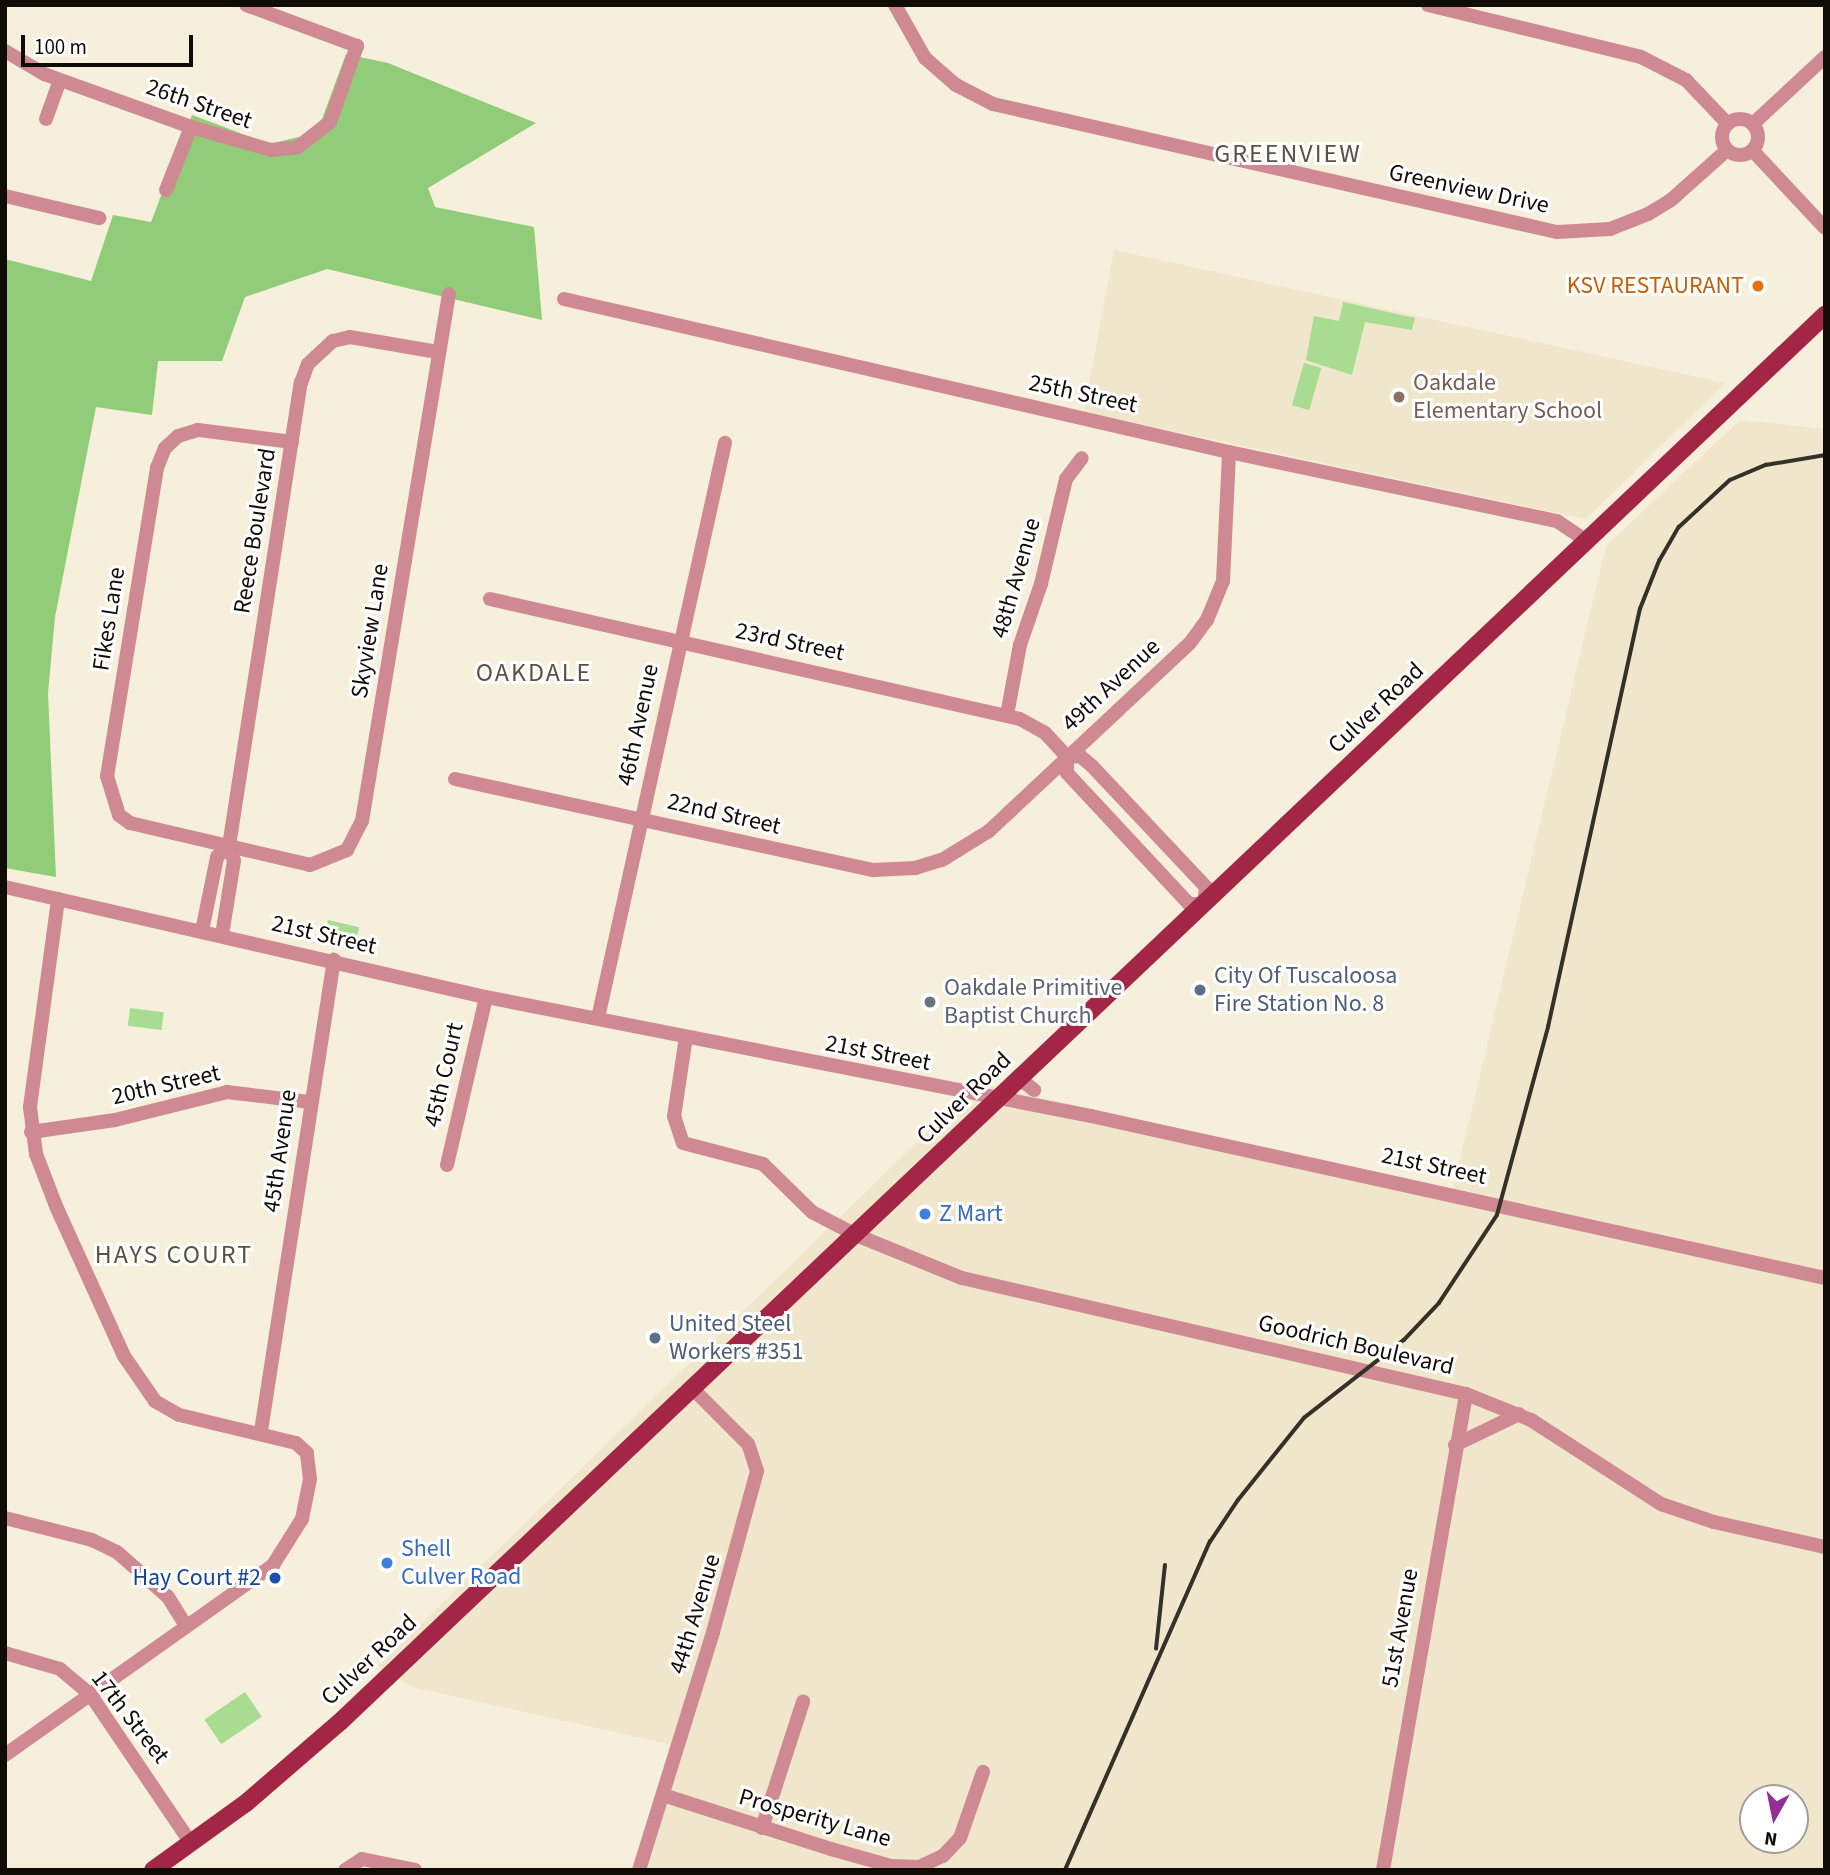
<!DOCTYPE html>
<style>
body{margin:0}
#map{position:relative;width:1830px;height:1875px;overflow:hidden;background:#f6efdc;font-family:"Source Sans 3",sans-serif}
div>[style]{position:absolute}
.built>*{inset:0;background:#efe6cb}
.green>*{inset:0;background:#a7dc91;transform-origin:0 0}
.forest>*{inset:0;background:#91cc78}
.minor>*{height:14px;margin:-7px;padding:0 7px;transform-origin:7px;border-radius:7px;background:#ce8992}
.minor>.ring{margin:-7px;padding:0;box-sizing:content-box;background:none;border:14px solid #ce8992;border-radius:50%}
.major>*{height:18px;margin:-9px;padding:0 9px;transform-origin:9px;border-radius:9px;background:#a32646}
.rail>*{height:3.5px;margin:-1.75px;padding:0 1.75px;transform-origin:1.75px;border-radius:1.75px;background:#353129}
.dots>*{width:19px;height:19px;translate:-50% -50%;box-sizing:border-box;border:4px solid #fff;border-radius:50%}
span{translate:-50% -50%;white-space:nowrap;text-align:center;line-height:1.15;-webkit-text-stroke:6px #fff;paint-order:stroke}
.street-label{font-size:24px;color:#0f0c06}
.food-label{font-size:24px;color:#c56008}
.right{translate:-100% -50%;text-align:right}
.education-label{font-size:24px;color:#785e54}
.left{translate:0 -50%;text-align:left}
.service-label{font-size:24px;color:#4e5e75}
.worship-label{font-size:24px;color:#5b616d}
.shop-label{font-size:24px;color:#366cbe}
.transit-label{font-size:24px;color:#164399}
.neighbourhood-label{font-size:26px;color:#595342;letter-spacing:2px}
.frame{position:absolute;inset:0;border:7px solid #0f0c06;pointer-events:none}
.north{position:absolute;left:1739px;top:1784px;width:70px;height:70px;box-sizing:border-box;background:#fff;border:2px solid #9f9e9b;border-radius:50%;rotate:189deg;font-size:19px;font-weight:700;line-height:28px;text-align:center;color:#0f0c06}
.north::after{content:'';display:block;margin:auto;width:24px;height:32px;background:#933097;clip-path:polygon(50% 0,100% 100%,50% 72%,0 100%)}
.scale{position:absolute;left:21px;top:35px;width:172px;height:32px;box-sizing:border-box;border:4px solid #0f0c06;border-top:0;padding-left:9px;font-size:21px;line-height:24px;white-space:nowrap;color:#0f0c06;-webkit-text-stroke:5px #fff;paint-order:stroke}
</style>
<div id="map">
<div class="built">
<div style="clip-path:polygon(1114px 250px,1725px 383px,1586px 519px,1084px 412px)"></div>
<div style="clip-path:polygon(evenodd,1740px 420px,1825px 429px,1825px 1870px,642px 1870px,678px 1746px,412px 1687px,378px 1666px,978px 1083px,1452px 1193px,1606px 546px,1740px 420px,1753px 1798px,1795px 1798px,1795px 1840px,1753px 1840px,1753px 1798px)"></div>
</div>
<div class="green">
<div style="clip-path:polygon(1343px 302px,1415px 318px,1412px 330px,1365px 322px,1352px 375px,1306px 360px,1314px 316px,1339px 321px)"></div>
<div style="left:1304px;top:363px;width:18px;height:44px;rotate:16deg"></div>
<div style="left:328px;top:920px;width:32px;height:17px;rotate:13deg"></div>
<div style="left:130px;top:1008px;width:34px;height:18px;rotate:7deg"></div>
<div style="left:245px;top:1692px;width:30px;height:49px;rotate:56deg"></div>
</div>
<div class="forest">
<div style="clip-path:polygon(346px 54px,388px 63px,536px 123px,428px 188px,435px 207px,534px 227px,542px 320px,327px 269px,245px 297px,222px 361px,158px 361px,152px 415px,96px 407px,55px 617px,48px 693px,56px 877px,5px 868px,5px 259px,91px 281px,113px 215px,151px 222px,192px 115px,269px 144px,307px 135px,322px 119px)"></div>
</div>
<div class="minor">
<div style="left:895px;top:5px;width:61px;rotate:60.5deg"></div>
<div style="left:925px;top:58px;width:41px;rotate:41.1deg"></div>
<div style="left:956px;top:85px;width:42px;rotate:27.2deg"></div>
<div style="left:993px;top:104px;width:578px;rotate:12.79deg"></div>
<div style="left:1557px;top:232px;width:53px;rotate:-3.2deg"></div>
<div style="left:1610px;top:229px;width:41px;rotate:-21.5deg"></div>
<div style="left:1648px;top:214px;width:27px;rotate:-31deg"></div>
<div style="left:1671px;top:200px;width:74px;rotate:-41.7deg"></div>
<div style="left:1428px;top:5px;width:219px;rotate:13.7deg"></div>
<div style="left:1641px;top:57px;width:51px;rotate:27.1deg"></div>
<div style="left:1686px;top:80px;width:59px;rotate:46.4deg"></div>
<div style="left:5px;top:51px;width:45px;rotate:30.5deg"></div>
<div style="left:44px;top:74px;width:156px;rotate:19.8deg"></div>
<div style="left:191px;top:127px;width:83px;rotate:16deg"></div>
<div style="left:271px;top:150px;width:27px;rotate:-6deg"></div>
<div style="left:298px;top:147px;width:41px;rotate:-38deg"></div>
<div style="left:330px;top:122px;width:81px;rotate:-70.4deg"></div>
<div style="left:357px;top:46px;width:118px;rotate:-159.7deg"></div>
<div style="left:46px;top:119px;width:41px;rotate:-70.3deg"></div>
<div class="ring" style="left:1722px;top:119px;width:22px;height:22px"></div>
<div style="left:1755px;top:122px;width:96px;rotate:-42.9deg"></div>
<div style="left:1753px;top:151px;width:105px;rotate:46.9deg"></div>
<div style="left:166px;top:190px;width:68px;rotate:-68.4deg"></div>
<div style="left:5px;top:196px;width:97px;rotate:13.2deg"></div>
<div style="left:564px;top:299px;width:682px;rotate:12.96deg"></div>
<div style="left:1229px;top:452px;width:335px;rotate:11.9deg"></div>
<div style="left:1557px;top:521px;width:37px;rotate:34deg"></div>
<div style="left:292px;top:442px;width:95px;rotate:-172.7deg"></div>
<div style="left:198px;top:430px;width:21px;rotate:163deg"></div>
<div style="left:178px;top:436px;width:18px;rotate:137deg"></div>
<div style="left:165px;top:448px;width:22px;rotate:112deg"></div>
<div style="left:157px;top:468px;width:312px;rotate:99.2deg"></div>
<div style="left:107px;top:776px;width:41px;rotate:72.9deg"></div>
<div style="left:119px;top:815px;width:14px;rotate:36deg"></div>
<div style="left:130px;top:823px;width:185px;rotate:13.1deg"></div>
<div style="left:310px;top:865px;width:40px;rotate:-22deg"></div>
<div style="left:347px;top:850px;width:33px;rotate:-63deg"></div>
<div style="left:362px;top:821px;width:534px;rotate:-80.63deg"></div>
<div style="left:490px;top:599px;width:543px;rotate:12.76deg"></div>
<div style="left:1020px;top:719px;width:29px;rotate:29deg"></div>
<div style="left:1045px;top:733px;width:33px;rotate:47deg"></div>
<div style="left:1067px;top:757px;width:16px;rotate:90deg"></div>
<div style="left:1067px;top:773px;width:179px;rotate:47deg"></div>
<div style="left:1189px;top:904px;width:15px"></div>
<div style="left:1204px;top:904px;width:17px;rotate:-83deg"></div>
<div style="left:1206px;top:887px;width:166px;rotate:-133.3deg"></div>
<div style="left:1092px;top:766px;width:16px;rotate:-140deg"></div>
<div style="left:1080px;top:756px;width:13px;rotate:176deg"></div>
<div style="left:1007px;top:715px;width:71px;rotate:-79.5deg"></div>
<div style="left:1020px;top:645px;width:65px;rotate:-71deg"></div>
<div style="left:1041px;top:584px;width:108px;rotate:-76.6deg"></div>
<div style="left:1066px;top:479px;width:26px;rotate:-53deg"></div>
<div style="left:455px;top:779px;width:428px;rotate:12.3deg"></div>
<div style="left:873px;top:870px;width:42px;rotate:-2.7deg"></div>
<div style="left:915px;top:868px;width:28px;rotate:-17deg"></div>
<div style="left:942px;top:860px;width:55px;rotate:-31.7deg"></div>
<div style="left:989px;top:831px;width:275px;rotate:-43.1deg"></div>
<div style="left:1190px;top:643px;width:29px;rotate:-54deg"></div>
<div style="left:1207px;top:620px;width:42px;rotate:-67.7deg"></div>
<div style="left:1223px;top:581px;width:129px;rotate:-87.3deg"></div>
<div style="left:5px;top:887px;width:493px;rotate:12.9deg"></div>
<div style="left:486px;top:997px;width:617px;rotate:11.13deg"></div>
<div style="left:1091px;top:1116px;width:752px;rotate:12.45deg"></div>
<div style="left:202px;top:931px;width:76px;rotate:-78.5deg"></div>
<div style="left:217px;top:857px;width:16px;rotate:-43deg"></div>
<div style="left:222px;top:935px;width:75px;rotate:-80.8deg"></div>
<div style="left:234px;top:861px;width:16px;rotate:-108deg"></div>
<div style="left:229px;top:846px;width:469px;rotate:-81.2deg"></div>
<div style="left:301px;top:383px;width:20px;rotate:-70deg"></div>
<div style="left:308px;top:364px;width:34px;rotate:-43deg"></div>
<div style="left:333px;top:341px;width:17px;rotate:-13deg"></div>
<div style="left:350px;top:337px;width:89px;rotate:9.7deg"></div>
<div style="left:598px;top:1018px;width:589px;rotate:-77.55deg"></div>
<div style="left:686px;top:1037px;width:80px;rotate:98.6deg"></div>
<div style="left:674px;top:1116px;width:28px;rotate:72deg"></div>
<div style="left:683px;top:1143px;width:83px;rotate:14.7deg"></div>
<div style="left:763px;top:1164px;width:69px;rotate:44.4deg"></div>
<div style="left:812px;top:1212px;width:50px;rotate:27.6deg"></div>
<div style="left:856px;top:1235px;width:114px;rotate:22.1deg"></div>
<div style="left:962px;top:1278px;width:517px;rotate:12.96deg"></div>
<div style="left:1466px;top:1394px;width:70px;rotate:21.8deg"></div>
<div style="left:1531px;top:1420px;width:155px;rotate:32.9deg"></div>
<div style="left:1661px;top:1504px;width:56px;rotate:18.8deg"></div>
<div style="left:1714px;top:1522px;width:114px;rotate:12.7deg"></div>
<div style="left:1020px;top:1079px;width:18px;rotate:38deg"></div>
<div style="left:31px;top:1132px;width:85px;rotate:-8.1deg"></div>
<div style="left:115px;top:1120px;width:115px;rotate:-14deg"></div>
<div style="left:227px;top:1092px;width:84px;rotate:6.9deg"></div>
<div style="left:447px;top:1165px;width:172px;rotate:-76.9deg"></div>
<div style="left:261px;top:1431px;width:477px;rotate:-81.2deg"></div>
<div style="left:1455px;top:1445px;width:71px;rotate:-25.8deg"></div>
<div style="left:5px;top:1518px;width:90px;rotate:14.2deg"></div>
<div style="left:92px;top:1540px;width:28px;rotate:26deg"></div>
<div style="left:117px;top:1552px;width:68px;rotate:41.4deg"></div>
<div style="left:168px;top:1597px;width:34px;rotate:58deg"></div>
<div style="left:5px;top:1653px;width:57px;rotate:16.2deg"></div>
<div style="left:60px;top:1669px;width:39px;rotate:40deg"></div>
<div style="left:90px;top:1694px;width:180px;rotate:55.9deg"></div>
<div style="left:5px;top:1755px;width:329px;rotate:-35.3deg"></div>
<div style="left:273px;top:1565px;width:54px;rotate:-57.8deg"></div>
<div style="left:302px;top:1519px;width:41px;rotate:-78.7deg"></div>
<div style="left:310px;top:1479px;width:26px;rotate:-97deg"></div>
<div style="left:307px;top:1453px;width:15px;rotate:-138deg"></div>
<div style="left:296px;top:1443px;width:120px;rotate:-166.5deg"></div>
<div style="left:179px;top:1415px;width:28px;rotate:-150deg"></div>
<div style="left:155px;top:1401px;width:55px;rotate:-124.6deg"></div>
<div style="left:124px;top:1356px;width:165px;rotate:-114.4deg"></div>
<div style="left:56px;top:1206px;width:56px;rotate:-111deg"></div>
<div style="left:36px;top:1154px;width:47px;rotate:-97.3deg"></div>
<div style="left:30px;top:1107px;width:210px;rotate:-82.3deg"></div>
<div style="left:663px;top:1795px;width:176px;rotate:17.8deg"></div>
<div style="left:831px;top:1849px;width:62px;rotate:15.8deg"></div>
<div style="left:891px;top:1866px;width:28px;rotate:2deg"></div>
<div style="left:919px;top:1867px;width:26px;rotate:-25deg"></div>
<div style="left:943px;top:1856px;width:25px;rotate:-47deg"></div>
<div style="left:960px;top:1838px;width:70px;rotate:-70.8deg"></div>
<div style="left:762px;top:1828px;width:133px;rotate:-72deg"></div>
<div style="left:345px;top:1870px;width:20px;rotate:-33deg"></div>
<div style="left:362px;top:1859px;width:54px;rotate:11.7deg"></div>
<div style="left:639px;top:1870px;width:249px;rotate:-72.7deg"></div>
<div style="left:713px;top:1632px;width:167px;rotate:-74.7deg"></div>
<div style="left:757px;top:1471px;width:28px;rotate:-108deg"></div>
<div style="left:748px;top:1444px;width:78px;rotate:-135deg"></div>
<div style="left:1383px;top:1870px;width:483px;rotate:-80.1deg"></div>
</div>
<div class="major">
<div style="left:153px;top:1870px;width:115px;rotate:-35.8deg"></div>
<div style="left:246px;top:1803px;width:124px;rotate:-40.8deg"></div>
<div style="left:340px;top:1722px;width:2046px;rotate:-43.46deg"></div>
</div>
<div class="rail">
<div style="left:1156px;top:1649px;width:84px;rotate:-83.9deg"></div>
<div style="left:1065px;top:1870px;width:359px;rotate:-66.2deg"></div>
<div style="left:1210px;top:1542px;width:50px;rotate:-56.3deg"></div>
<div style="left:1238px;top:1500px;width:105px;rotate:-51.2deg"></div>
<div style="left:1304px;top:1418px;width:127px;rotate:-38deg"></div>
<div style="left:1404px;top:1340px;width:51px;rotate:-46.6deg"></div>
<div style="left:1439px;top:1303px;width:105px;rotate:-56.6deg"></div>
<div style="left:1497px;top:1215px;width:195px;rotate:-74.8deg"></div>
<div style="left:1548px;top:1027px;width:428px;rotate:-77.6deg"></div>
<div style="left:1640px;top:609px;width:52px;rotate:-68.4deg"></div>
<div style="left:1659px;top:561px;width:39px;rotate:-60deg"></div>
<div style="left:1679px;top:527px;width:69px;rotate:-42.7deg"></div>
<div style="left:1730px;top:480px;width:39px;rotate:-23deg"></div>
<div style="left:1766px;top:465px;width:60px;rotate:-9.6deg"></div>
</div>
<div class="dots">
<div style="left:1758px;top:286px;background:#e8710a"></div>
<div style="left:1399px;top:397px;background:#8d6e63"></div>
<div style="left:1200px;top:990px;background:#5c6f8a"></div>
<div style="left:930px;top:1002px;background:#6b7280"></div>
<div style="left:925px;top:1214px;background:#3f7fe0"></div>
<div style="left:655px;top:1338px;background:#5c6f8a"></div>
<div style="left:387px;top:1563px;background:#3f7fe0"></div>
<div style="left:275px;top:1578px;background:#1a4fb4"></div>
</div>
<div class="street-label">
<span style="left:199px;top:104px;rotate:19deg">26th Street</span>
<span style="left:1469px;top:189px;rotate:12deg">Greenview Drive</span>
<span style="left:1083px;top:394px;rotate:12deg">25th Street</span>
<span style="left:255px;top:531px;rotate:-81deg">Reece Boulevard</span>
<span style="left:1016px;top:578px;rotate:-74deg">48th Avenue</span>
<span style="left:109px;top:619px;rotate:-81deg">Fikes Lane</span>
<span style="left:370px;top:631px;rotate:-81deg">Skyview Lane</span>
<span style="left:790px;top:642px;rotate:12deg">23rd Street</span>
<span style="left:1111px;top:685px;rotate:-43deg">49th Avenue</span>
<span style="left:1376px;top:708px;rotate:-43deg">Culver Road</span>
<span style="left:638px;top:725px;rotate:-78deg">46th Avenue</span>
<span style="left:724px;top:814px;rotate:13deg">22nd Street</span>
<span style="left:324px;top:935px;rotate:13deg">21st Street</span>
<span style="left:878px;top:1053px;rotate:11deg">21st Street</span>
<span style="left:444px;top:1075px;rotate:-77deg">45th Court</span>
<span style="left:166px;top:1085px;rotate:-13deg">20th Street</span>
<span style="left:964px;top:1098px;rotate:-44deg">Culver Road</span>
<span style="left:280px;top:1151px;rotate:-82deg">45th Avenue</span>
<span style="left:1434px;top:1166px;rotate:12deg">21st Street</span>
<span style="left:1356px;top:1345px;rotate:13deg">Goodrich Boulevard</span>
<span style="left:695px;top:1614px;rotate:-73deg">44th Avenue</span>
<span style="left:1400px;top:1628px;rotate:-80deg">51st Avenue</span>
<span style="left:369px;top:1660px;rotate:-43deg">Culver Road</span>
<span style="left:130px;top:1717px;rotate:52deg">17th Street</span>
<span style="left:815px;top:1818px;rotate:16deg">Prosperity Lane</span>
</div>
<div class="food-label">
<span class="right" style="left:1744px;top:286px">KSV RESTAURANT</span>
</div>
<div class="education-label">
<span class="left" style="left:1413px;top:397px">Oakdale<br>Elementary School</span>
</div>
<div class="service-label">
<span class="left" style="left:1214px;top:990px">City Of Tuscaloosa<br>Fire Station No. 8</span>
<span class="left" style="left:669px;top:1338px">United Steel<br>Workers #351</span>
</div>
<div class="worship-label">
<span class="left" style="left:944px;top:1002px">Oakdale Primitive<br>Baptist Church</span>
</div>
<div class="shop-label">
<span class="left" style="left:939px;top:1214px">Z Mart</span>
<span class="left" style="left:401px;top:1563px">Shell<br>Culver Road</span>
</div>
<div class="transit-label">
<span class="right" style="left:261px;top:1578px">Hay Court #2</span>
</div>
<div class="neighbourhood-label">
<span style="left:1288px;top:154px">GREENVIEW</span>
<span style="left:534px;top:673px">OAKDALE</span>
<span style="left:174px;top:1255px">HAYS COURT</span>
</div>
<div class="frame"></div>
<div class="north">N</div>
<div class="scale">100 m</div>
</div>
